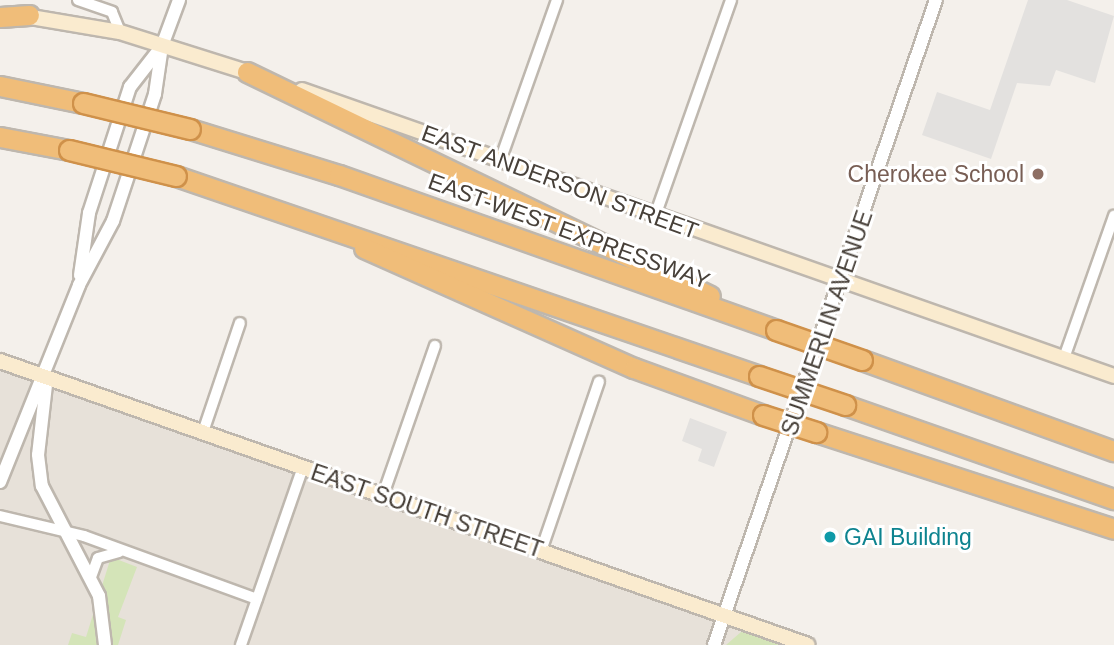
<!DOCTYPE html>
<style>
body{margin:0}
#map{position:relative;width:1114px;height:645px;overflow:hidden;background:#f4f0eb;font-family:Arial,sans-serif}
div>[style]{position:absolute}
.residential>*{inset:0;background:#e7e1d9}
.green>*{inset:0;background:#d4e4b8}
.parking>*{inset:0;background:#e3e1df}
.roads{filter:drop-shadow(2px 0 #beb7ae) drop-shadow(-2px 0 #beb7ae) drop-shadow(0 2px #beb7ae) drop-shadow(0 -2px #beb7ae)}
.minor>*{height:10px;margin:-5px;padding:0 5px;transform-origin:5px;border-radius:5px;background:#fff}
.tertiary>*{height:12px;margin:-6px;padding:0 6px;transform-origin:6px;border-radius:6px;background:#fff}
.secondary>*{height:14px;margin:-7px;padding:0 7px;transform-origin:7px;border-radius:7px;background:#faebcf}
.motorway>*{height:19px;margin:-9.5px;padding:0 9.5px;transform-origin:9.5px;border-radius:9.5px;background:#f0bd79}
.bridges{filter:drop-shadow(2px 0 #cf914a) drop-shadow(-2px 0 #cf914a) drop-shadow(0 2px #cf914a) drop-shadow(0 -2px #cf914a)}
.motorway-bridge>*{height:19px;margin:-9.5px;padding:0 9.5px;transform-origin:9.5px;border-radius:9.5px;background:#f0bd79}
.dots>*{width:19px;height:19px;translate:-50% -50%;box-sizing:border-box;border:4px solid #fff;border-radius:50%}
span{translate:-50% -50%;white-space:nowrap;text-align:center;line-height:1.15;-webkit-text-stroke:6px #fff;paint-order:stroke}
.education-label{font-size:23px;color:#785e54}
.right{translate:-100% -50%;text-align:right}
.street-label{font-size:23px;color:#474039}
.culture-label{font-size:23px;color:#0d838f}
.left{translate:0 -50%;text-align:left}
</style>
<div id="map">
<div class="residential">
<div style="clip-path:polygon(0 361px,808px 645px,0 645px)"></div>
</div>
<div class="green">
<div style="clip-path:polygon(111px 557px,137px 567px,118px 617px,126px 620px,118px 645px,68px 645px,72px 633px,86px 637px)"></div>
<div style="clip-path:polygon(741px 632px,747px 633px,780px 645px,726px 645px)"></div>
</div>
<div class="parking">
<div style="clip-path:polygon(1028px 0,1067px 0,1114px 16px,1095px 83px,1056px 70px,1050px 86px,1017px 83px,991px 159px,922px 135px,937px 92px,990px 110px)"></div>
<div style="clip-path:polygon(690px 418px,727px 432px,714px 467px,698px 461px,702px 449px,682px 441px)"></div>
</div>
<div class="roads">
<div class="minor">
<div style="left:78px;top:0;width:36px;rotate:19deg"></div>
<div style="left:112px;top:12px;width:22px;rotate:68deg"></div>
<div style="left:500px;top:161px;width:171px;rotate:-70.5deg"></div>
<div style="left:655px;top:216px;width:229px;rotate:-70.6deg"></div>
<div style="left:1064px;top:358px;width:151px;rotate:-70.6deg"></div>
<div style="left:203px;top:432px;width:115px;rotate:-71.3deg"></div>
<div style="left:383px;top:495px;width:158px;rotate:-70.8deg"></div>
<div style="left:0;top:516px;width:86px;rotate:13.4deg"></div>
<div style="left:84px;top:536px;width:184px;rotate:20deg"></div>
<div style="left:541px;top:551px;width:179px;rotate:-71.1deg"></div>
<div style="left:91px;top:577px;width:20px;rotate:-70deg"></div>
<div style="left:98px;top:558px;width:22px;rotate:-16deg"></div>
<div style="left:241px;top:645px;width:188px;rotate:-70.8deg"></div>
</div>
<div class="tertiary">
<div style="left:80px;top:275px;width:63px;rotate:-81.7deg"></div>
<div style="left:89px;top:213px;width:133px;rotate:-72deg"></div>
<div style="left:130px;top:87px;width:52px;rotate:-52deg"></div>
<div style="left:162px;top:46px;width:49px;rotate:-69.7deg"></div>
<div style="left:46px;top:385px;width:70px;rotate:96.5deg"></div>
<div style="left:38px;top:455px;width:31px;rotate:83deg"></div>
<div style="left:42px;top:486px;width:124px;rotate:62.6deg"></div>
<div style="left:99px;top:596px;width:49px;rotate:83deg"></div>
<div style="left:0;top:482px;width:212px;rotate:-68.1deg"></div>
<div style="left:79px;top:285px;width:72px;rotate:-62deg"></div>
<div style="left:113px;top:221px;width:134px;rotate:-71.7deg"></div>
<div style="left:155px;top:94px;width:49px;rotate:-81.7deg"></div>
<div style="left:714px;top:645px;width:682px;rotate:-71.01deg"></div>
</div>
<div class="secondary">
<div style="left:19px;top:15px;width:102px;rotate:9.6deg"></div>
<div style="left:120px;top:32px;width:143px;rotate:17.5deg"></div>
<div style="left:302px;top:90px;width:861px;rotate:19.4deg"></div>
<div style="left:0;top:361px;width:856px;rotate:19.37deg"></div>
</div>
<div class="motorway">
<div style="left:0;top:17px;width:29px;rotate:-4deg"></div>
<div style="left:247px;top:72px;width:514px;rotate:25.82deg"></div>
<div style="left:0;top:86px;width:85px;rotate:11.6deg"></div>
<div style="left:190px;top:129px;width:156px;rotate:17.2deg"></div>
<div style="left:339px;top:175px;width:464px;rotate:19.5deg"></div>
<div style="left:0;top:137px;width:70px;rotate:10.7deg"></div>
<div style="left:176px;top:176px;width:616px;rotate:18.93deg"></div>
<div style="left:364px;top:248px;width:295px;rotate:24deg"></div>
<div style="left:634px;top:368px;width:137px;rotate:20deg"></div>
<div style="left:862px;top:360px;width:268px;rotate:19.9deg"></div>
<div style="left:845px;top:405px;width:285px;rotate:19.3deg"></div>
<div style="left:816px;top:432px;width:313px;rotate:18deg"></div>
</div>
</div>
<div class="bridges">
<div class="motorway-bridge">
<div style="left:83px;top:103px;width:110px;rotate:13.7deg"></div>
<div style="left:69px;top:150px;width:110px;rotate:13.7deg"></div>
<div style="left:776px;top:330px;width:91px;rotate:19.2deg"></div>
<div style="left:759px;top:376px;width:91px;rotate:18.6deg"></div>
<div style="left:763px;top:415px;width:56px;rotate:17.8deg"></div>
</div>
</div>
<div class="dots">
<div style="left:1038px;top:174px;background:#8d6e63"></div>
<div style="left:830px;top:537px;background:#0f9aa8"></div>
</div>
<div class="education-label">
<span class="right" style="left:1024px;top:174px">Cherokee School</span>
</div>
<div class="street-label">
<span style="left:560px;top:182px;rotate:20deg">EAST ANDERSON STREET</span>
<span style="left:569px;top:231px;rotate:20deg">EAST-WEST EXPRESSWAY</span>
<span style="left:827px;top:323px;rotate:-71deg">SUMMERLIN AVENUE</span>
<span style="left:427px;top:511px;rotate:19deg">EAST SOUTH STREET</span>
</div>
<div class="culture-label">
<span class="left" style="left:844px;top:537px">GAI Building</span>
</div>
</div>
